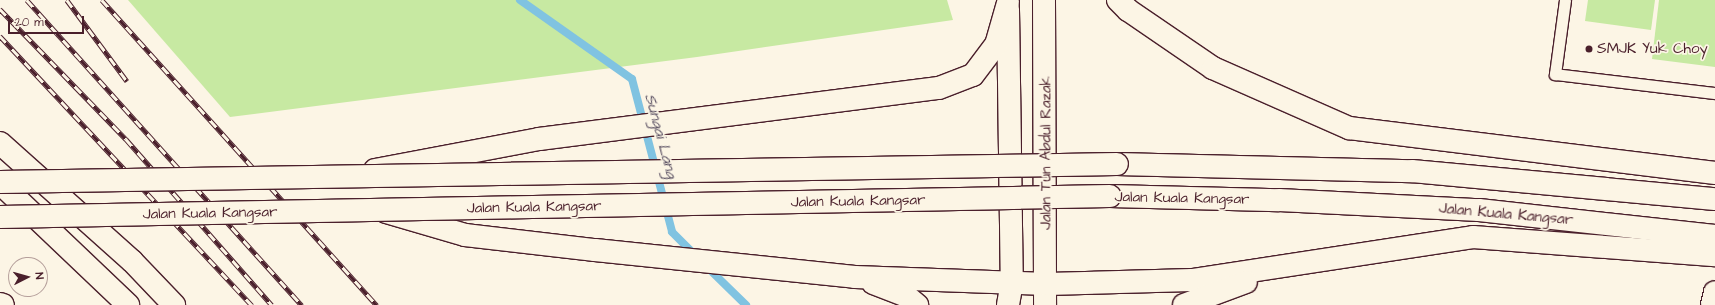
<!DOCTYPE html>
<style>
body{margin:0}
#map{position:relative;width:1715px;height:305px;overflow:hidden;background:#fcf5e5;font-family:"Architects Daughter",sans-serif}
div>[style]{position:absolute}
.green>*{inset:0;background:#c7e9a2}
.stream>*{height:8px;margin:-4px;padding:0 4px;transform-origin:4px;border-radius:4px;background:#80c3e1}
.roads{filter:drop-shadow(1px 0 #4a1f2b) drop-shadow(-1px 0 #4a1f2b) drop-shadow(0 1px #4a1f2b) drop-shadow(0 -1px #4a1f2b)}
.lane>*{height:11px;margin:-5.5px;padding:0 5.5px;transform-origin:5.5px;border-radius:5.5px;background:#fcf5e5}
.street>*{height:22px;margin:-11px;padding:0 11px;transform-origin:11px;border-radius:11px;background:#fcf5e5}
.secondary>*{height:22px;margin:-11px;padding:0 11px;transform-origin:11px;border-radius:11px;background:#fcf5e5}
.highway>*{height:22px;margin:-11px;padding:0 11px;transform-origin:11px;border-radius:11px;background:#fcf5e5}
.rail>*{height:4.5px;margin-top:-2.25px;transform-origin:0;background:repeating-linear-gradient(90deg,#fcf5e5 0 9px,#4a1f2b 0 18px);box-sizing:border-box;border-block:1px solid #4a1f2b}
.bridges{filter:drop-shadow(1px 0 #4a1f2b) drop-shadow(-1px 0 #4a1f2b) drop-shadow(0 1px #4a1f2b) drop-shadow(0 -1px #4a1f2b)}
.highway-bridge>*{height:22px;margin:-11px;padding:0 11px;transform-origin:11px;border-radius:11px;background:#fcf5e5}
.dots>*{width:11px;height:11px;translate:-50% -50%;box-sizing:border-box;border:2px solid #fcf5e5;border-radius:50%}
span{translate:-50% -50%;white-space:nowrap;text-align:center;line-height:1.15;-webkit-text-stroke:3.5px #fcf5e5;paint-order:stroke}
.poi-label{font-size:15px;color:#4a1f2b}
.left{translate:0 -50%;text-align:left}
.street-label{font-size:15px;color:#4a1f2b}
.water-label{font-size:16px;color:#5a5062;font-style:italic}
.north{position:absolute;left:8px;top:257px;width:40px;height:40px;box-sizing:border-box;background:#fcf5e5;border:1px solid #b59f9b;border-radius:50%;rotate:84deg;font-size:11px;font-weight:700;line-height:16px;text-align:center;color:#4a1f2b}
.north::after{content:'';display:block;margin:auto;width:14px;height:18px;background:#4a1f2b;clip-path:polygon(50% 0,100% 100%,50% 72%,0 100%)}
.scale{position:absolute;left:8px;top:16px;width:76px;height:18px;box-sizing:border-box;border:2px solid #4a1f2b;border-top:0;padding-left:5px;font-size:12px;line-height:14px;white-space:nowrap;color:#4a1f2b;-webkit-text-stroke:3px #fcf5e5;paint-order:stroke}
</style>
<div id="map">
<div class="green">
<div style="clip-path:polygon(128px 0,947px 0,953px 20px,697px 57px,230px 117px)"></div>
<div style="clip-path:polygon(1588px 0,1655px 0,1651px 30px,1585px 21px)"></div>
<div style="clip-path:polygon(1659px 0,1715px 0,1715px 67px,1652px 59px)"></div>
</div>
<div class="stream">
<div style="left:520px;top:0;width:137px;rotate:35.2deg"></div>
<div style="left:632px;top:79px;width:158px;rotate:75.3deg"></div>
<div style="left:672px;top:232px;width:33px;rotate:45deg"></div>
<div style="left:706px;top:266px;width:56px;rotate:44.3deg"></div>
</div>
<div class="roads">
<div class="lane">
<div style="left:1565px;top:0;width:75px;rotate:97.7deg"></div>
<div style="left:1555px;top:74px;width:161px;rotate:6.8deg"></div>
</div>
<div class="street">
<div style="left:1712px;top:305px;width:13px;rotate:-77deg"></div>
</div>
<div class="secondary">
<div style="left:1044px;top:0;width:305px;rotate:89.8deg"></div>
<div style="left:1008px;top:10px;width:272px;rotate:89.2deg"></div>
<div style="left:1012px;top:282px;width:23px;rotate:100deg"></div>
</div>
<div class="highway">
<div style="left:1118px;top:0;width:14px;rotate:45deg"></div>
<div style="left:1128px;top:10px;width:103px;rotate:34.3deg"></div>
<div style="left:1213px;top:68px;width:149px;rotate:23.8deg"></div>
<div style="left:1349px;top:128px;width:369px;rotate:7deg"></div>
<div style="left:0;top:143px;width:177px;rotate:41.8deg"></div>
<div style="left:132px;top:261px;width:61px;rotate:46.3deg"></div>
<div style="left:1117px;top:164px;width:295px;rotate:1.4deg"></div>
<div style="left:1412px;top:171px;width:304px;rotate:5.3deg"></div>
<div style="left:375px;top:170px;width:167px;rotate:-10.7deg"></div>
<div style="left:539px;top:139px;width:403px;rotate:-7.3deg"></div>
<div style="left:939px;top:88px;width:36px;rotate:-21deg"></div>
<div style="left:973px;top:75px;width:38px;rotate:-53deg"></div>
<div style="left:996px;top:45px;width:44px;rotate:-74.1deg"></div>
<div style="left:0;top:183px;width:177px;rotate:43.6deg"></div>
<div style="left:1110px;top:196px;width:169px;rotate:1.4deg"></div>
<div style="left:1279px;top:200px;width:200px;rotate:2.9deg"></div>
<div style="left:1479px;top:210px;width:237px;rotate:6.3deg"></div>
<div style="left:386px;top:212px;width:82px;rotate:16.2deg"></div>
<div style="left:465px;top:235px;width:131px;rotate:6.6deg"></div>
<div style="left:595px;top:250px;width:261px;rotate:5.9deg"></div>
<div style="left:855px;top:277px;width:192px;rotate:2.1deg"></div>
<div style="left:1047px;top:284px;width:145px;rotate:-1.6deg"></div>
<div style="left:1192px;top:280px;width:284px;rotate:-8.7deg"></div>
<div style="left:1473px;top:237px;width:243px;rotate:4.3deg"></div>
<div style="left:873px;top:283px;width:34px;rotate:21deg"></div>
<div style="left:905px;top:295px;width:16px;rotate:40deg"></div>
<div style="left:0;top:304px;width:3px;rotate:18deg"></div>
<div style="left:1184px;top:305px;width:66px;rotate:-20.4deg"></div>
</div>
</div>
<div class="rail">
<div style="left:27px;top:0;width:411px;rotate:48deg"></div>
<div style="left:67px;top:0;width:101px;rotate:53.5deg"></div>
<div style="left:102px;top:0;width:411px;rotate:48deg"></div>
<div style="left:0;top:9px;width:181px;rotate:45.9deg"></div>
<div style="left:126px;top:139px;width:221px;rotate:48.7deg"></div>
<div style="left:0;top:36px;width:369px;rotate:46.9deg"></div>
</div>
<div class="bridges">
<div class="highway-bridge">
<div style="left:0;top:182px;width:1117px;rotate:-0.92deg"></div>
<div style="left:0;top:217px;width:1110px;rotate:-1.08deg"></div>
</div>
</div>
<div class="dots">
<div style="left:1589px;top:49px;background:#4a1f2b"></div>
</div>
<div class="poi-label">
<span class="left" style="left:1597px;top:49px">SMJK Yuk Choy</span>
</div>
<div class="street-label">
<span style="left:1046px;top:153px;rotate:-90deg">Jalan Tun Abdul Razak</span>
<span style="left:1182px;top:198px;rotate:1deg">Jalan Kuala Kangsar</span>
<span style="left:858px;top:201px;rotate:-1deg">Jalan Kuala Kangsar</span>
<span style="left:534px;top:207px;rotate:-1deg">Jalan Kuala Kangsar</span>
<span style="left:210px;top:213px;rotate:-1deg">Jalan Kuala Kangsar</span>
<span style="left:1506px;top:214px;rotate:5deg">Jalan Kuala Kangsar</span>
</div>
<div class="water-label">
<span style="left:661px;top:136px;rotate:75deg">Sungai Lang</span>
</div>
<div class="north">N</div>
<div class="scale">20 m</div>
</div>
